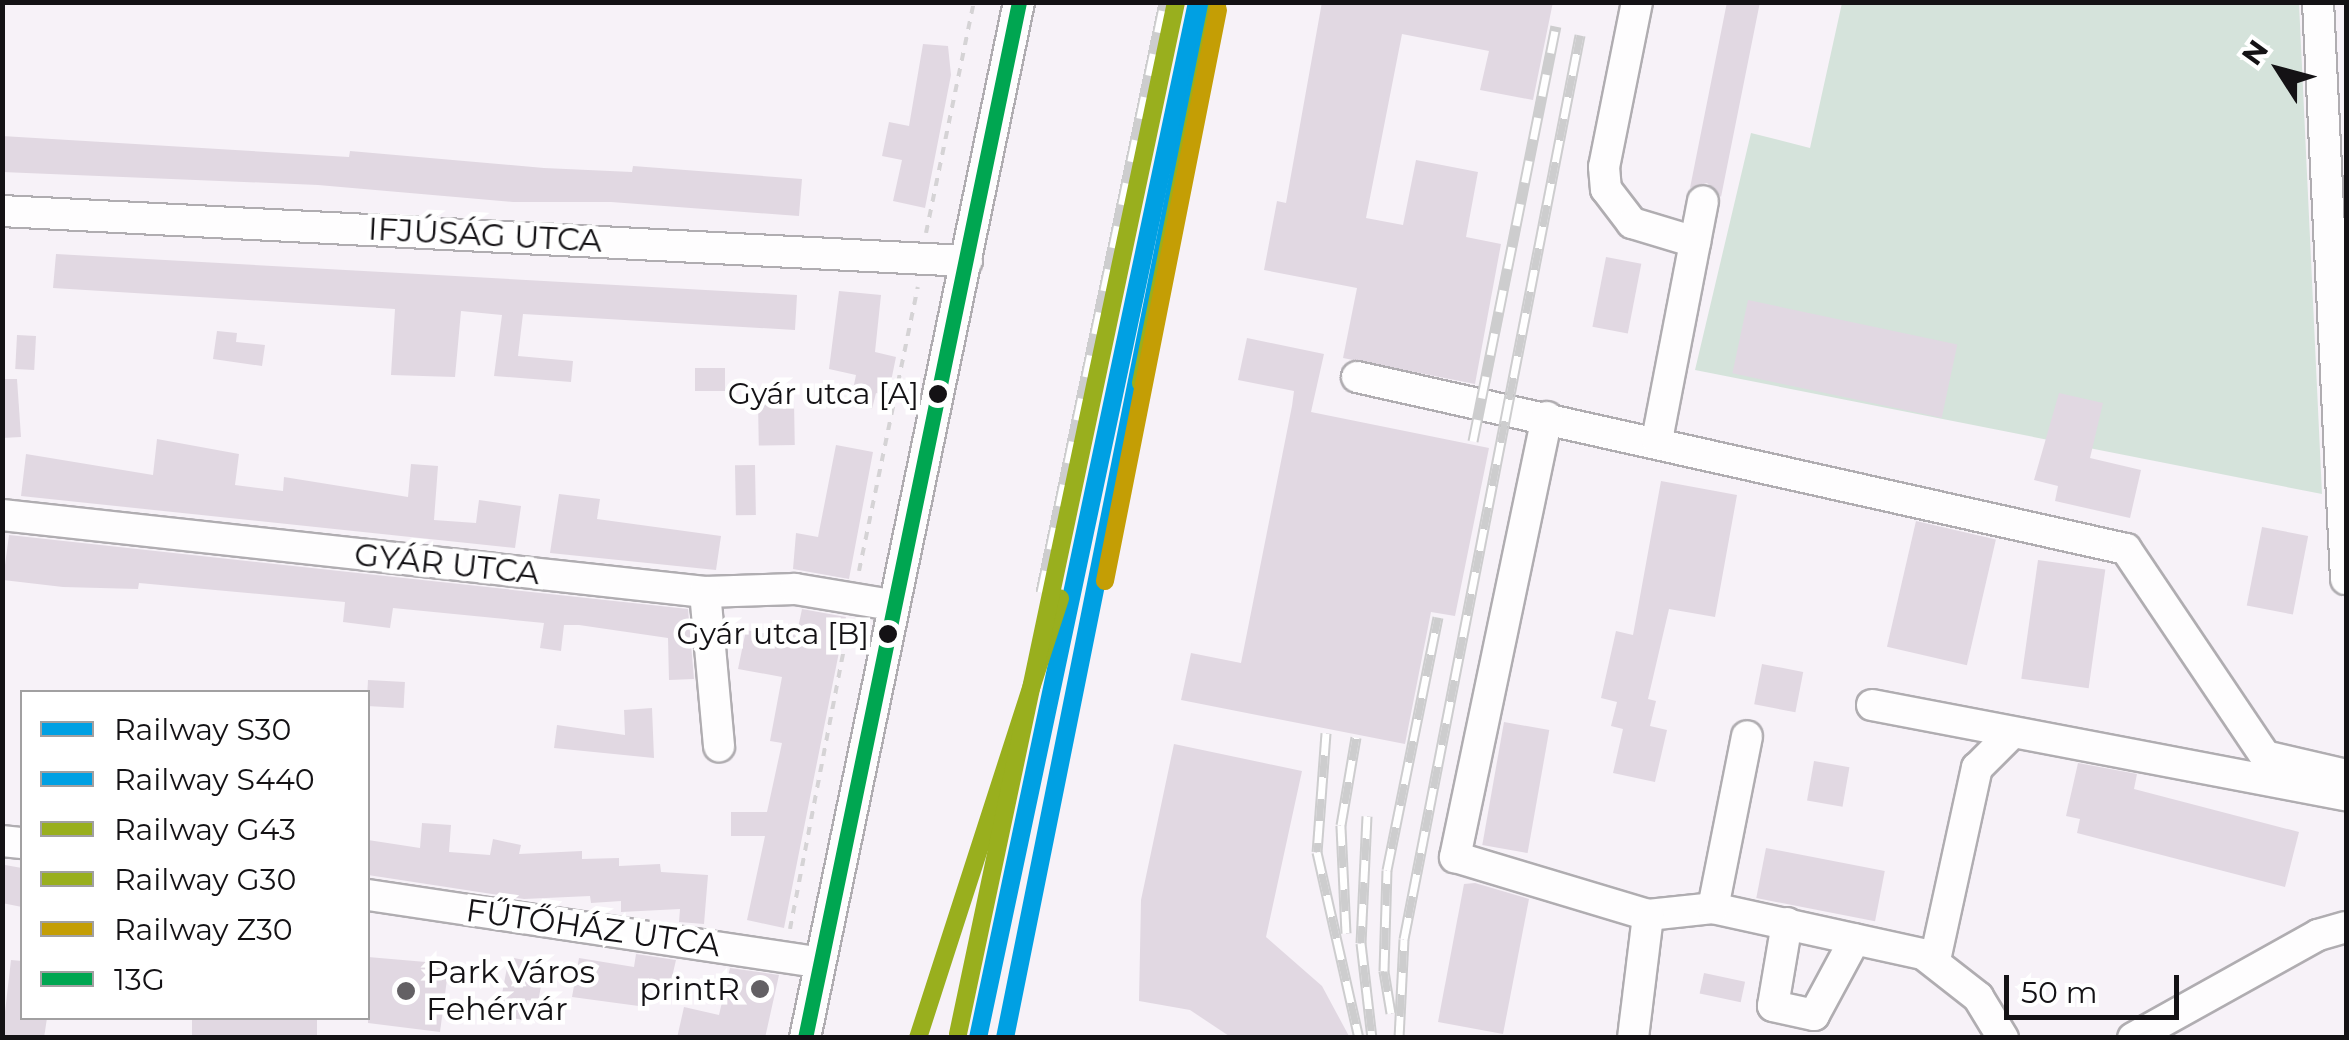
<!DOCTYPE html>
<meta charset="utf-8">
<style>
body{margin:0}
#map{position:relative;width:2349px;height:1040px;overflow:hidden;background:#f7f2f8;font-family:Montserrat,sans-serif}
div>[style]{position:absolute}
.green>*{inset:0;background:#d5e3db}
.building>*{inset:0;background:#e1d8e2;transform-origin:0 0}
.path>*{height:4px;margin-top:-2px;transform-origin:0;background:repeating-linear-gradient(90deg,#d5d3d5 0 8px,transparent 0 16px)}
.roads{filter:drop-shadow(2px 0 #b0adb1) drop-shadow(-2px 0 #b0adb1) drop-shadow(0 2px #b0adb1) drop-shadow(0 -2px #b0adb1)}
.minor>*{height:30px;margin:-15px;padding:0 15px;transform-origin:15px;border-radius:15px;background:#fefdfe}
.rail>*{height:11px;margin-top:-5.5px;transform-origin:0;background:repeating-linear-gradient(90deg,#fff 0 22px,#cdcdce 0 44px);box-sizing:border-box;border-block:2px solid #cdcdce}
.bus-1>*{height:15px;margin:-7.5px;padding:0 7.5px;transform-origin:7.5px;border-radius:7.5px;background:#00a651}
.rail-1>*{height:18px;margin:-9px;padding:0 9px;transform-origin:9px;border-radius:9px;background:#00a0e3}
.rail-2>*{height:18px;margin:-9px;padding:0 9px;transform-origin:9px;border-radius:9px;background:#00a0e3}
.rail-3>*{height:18px;margin:-9px;padding:0 9px;transform-origin:9px;border-radius:9px;background:#99af1e}
.rail-4>*{height:18px;margin:-9px;padding:0 9px;transform-origin:9px;border-radius:9px;background:#99af1e}
.rail-5>*{height:18px;margin:-9px;padding:0 9px;transform-origin:9px;border-radius:9px;background:#c49e05}
.dots>*{width:28px;height:28px;translate:-50% -50%;box-sizing:border-box;border:5px solid #fff;border-radius:50%}
span{translate:-50% -50%;white-space:nowrap;text-align:center;line-height:1.15;-webkit-text-stroke:9px #fff;paint-order:stroke}
.bus-label{font-size:30px;color:#141215}
.right{translate:-100% -50%;text-align:right}
.street-label{font-size:32px;color:#141215}
.poi-label{font-size:32px;color:#141215}
.left{translate:0 -50%;text-align:left}
.frame{position:absolute;inset:0;border:5px solid #141215;pointer-events:none}
.legend{position:absolute;left:20px;top:690px;width:350px;height:330px;box-sizing:border-box;background:#fff;border:2px solid #a1a0a1;margin:0;padding:12px 18px;list-style:none;font-size:30px;color:#141215}
.legend li{display:flex;align-items:center;gap:20px;height:50px}
.legend b{width:50px;border:2px solid #a1a0a1}
.north{position:absolute;left:2229px;top:20px;width:100px;height:100px;-webkit-text-stroke:8px #fff;paint-order:stroke;rotate:306deg;font-size:28px;font-weight:700;line-height:40px;text-align:center;color:#141215}
.north::after{content:'';display:block;margin:auto;width:35px;height:45px;background:#141215;clip-path:polygon(50% 0,100% 100%,50% 72%,0 100%)}
.scale{position:absolute;left:2004px;top:975px;width:175px;height:45px;box-sizing:border-box;border:5px solid #141215;border-top:0;padding-left:12px;font-size:30px;line-height:35px;white-space:nowrap;color:#141215;-webkit-text-stroke:8px #fff;paint-order:stroke}
</style>
<div id="map">
<div class="green">
<div style="clip-path:polygon(1842px 3px,2299px 3px,2322px 494px,1695px 370px,1751px 133px,1810px 148px)"></div>
</div>
<div class="building">
<div style="clip-path:polygon(1322px 2px,1553px 2px,1533px 100px,1480px 90px,1489px 51px,1402px 34px,1366px 218px,1403px 225px,1416px 160px,1478px 172px,1466px 237px,1501px 244px,1475px 384px,1343px 358px,1357px 288px,1264px 270px,1277px 201px,1286px 203px)"></div>
<div style="clip-path:polygon(1727px 2px,1760px 2px,1721px 197px,1707px 183px,1690px 188px)"></div>
<div style="clip-path:polygon(923px 44px,948px 46px,951px 75px,925px 208px,893px 201px,902px 160px,882px 156px,889px 122px,909px 126px)"></div>
<div style="clip-path:polygon(2px 136px,349px 157px,350px 151px,544px 168px,632px 172px,633px 166px,802px 179px,799px 216px,611px 202px,513px 202px,318px 185px,2px 172px)"></div>
<div style="clip-path:polygon(56px 254px,797px 295px,795px 330px,523px 314px,518px 356px,573px 361px,571px 382px,494px 376px,502px 315px,461px 311px,455px 377px,391px 375px,395px 309px,53px 288px)"></div>
<div style="left:1606px;top:257px;width:36px;height:71px;rotate:11deg"></div>
<div style="clip-path:polygon(839px 291px,881px 295px,875px 352px,896px 357px,888px 396px,876px 393px,872px 409px,850px 404px,856px 375px,829px 369px)"></div>
<div style="left:1748px;top:300px;width:214px;height:75px;rotate:12deg"></div>
<div style="clip-path:polygon(217px 331px,237px 333px,236px 342px,265px 345px,262px 366px,213px 359px)"></div>
<div style="left:17px;top:335px;width:19px;height:34px;rotate:3deg"></div>
<div style="clip-path:polygon(1247px 338px,1324px 354px,1311px 412px,1489px 448px,1455px 616px,1431px 612px,1405px 744px,1181px 700px,1191px 653px,1241px 663px,1292px 406px,1294px 391px,1238px 380px)"></div>
<div style="left:695px;top:368px;width:30px;height:23px"></div>
<div style="clip-path:polygon(2px 379px,17px 379px,21px 437px,2px 438px)"></div>
<div style="clip-path:polygon(2059px 393px,2103px 403px,2090px 458px,2141px 470px,2130px 518px,2055px 501px,2058px 486px,2034px 480px)"></div>
<div style="left:794px;top:401px;width:44px;height:36px;rotate:89deg"></div>
<div style="clip-path:polygon(157px 439px,239px 454px,235px 485px,283px 491px,284px 477px,408px 497px,411px 464px,438px 466px,434px 520px,476px 523px,479px 500px,521px 506px,515px 548px,21px 496px,26px 454px,153px 475px)"></div>
<div style="clip-path:polygon(836px 445px,873px 452px,849px 579px,793px 569px,796px 533px,818px 537px)"></div>
<div style="left:755px;top:465px;width:50px;height:20px;rotate:89deg"></div>
<div style="clip-path:polygon(1661px 481px,1737px 495px,1715px 617px,1669px 609px,1648px 699px,1656px 701px,1650px 726px,1667px 730px,1655px 782px,1613px 773px,1623px 729px,1611px 726px,1617px 702px,1601px 698px,1616px 631px,1633px 635px)"></div>
<div style="clip-path:polygon(559px 494px,600px 499px,597px 519px,721px 536px,716px 570px,550px 553px)"></div>
<div style="left:1916px;top:521px;width:82px;height:129px;rotate:13deg"></div>
<div style="left:2262px;top:527px;width:47px;height:80px;rotate:11deg"></div>
<div style="clip-path:polygon(9px 535px,688px 609px,694px 679px,669px 680px,668px 638px,579px 625px,564px 625px,561px 651px,540px 648px,544px 623px,393px 608px,390px 628px,343px 622px,345px 602px,139px 583px,138px 589px,63px 587px,3px 580px)"></div>
<div style="left:2038px;top:560px;width:68px;height:120px;rotate:8deg"></div>
<div style="clip-path:polygon(802px 609px,846px 617px,784px 928px,747px 920px,765px 836px,731px 836px,731px 812px,767px 812px,782px 743px,770px 741px,782px 677px,738px 669px,746px 630px,786px 637px,788px 626px,798px 628px)"></div>
<div style="left:1762px;top:664px;width:42px;height:41px;rotate:11deg"></div>
<div style="left:368px;top:680px;width:37px;height:26px;rotate:3deg"></div>
<div style="clip-path:polygon(652px 708px,654px 758px,554px 748px,557px 725px,625px 735px,624px 710px)"></div>
<div style="left:1504px;top:722px;width:46px;height:125px;rotate:10deg"></div>
<div style="clip-path:polygon(1174px 744px,1302px 771px,1266px 937px,1322px 986px,1350px 1038px,1232px 1038px,1190px 1010px,1139px 1001px,1141px 900px)"></div>
<div style="left:1814px;top:761px;width:36px;height:40px;rotate:10deg"></div>
<div style="clip-path:polygon(2078px 763px,2137px 774px,2134px 789px,2299px 832px,2285px 887px,2077px 833px,2080px 819px,2066px 816px)"></div>
<div style="clip-path:polygon(422px 823px,451px 825px,449px 852px,490px 855px,493px 839px,521px 845px,519px 854px,582px 851px,582px 859px,619px 858px,619px 866px,660px 864px,661px 872px,708px 875px,704px 924px,679px 922px,680px 909px,621px 912px,621px 901px,591px 903px,590px 896px,524px 899px,368px 875px,368px 840px,420px 848px)"></div>
<div style="left:1766px;top:848px;width:121px;height:51px;rotate:11deg"></div>
<div style="clip-path:polygon(5px 865px,22px 868px,22px 907px,2px 903px)"></div>
<div style="clip-path:polygon(1475px 883px,1529px 899px,1503px 1034px,1438px 1022px,1464px 884px)"></div>
<div style="clip-path:polygon(636px 954px,676px 960px,669px 990px,650px 986px,646px 1007px,572px 997px,579px 958px,634px 967px)"></div>
<div style="clip-path:polygon(368px 957px,449px 964px,440px 1032px,368px 1023px)"></div>
<div style="clip-path:polygon(509px 957px,534px 962px,531px 979px,542px 981px,538px 1002px,527px 1000px,523px 1020px,498px 1015px)"></div>
<div style="clip-path:polygon(11px 960px,22px 961px,22px 1018px,47px 1018px,44px 1038px,2px 1038px)"></div>
<div style="clip-path:polygon(730px 968px,779px 975px,765px 1038px,677px 1038px,684px 1007px,719px 1015px)"></div>
<div style="left:1704px;top:973px;width:42px;height:21px;rotate:12deg"></div>
<div style="left:192px;top:1018px;width:125px;height:20px"></div>
</div>
<div class="path">
<div style="left:926px;top:233px;width:236px;rotate:-78.3deg"></div>
<div style="left:859px;top:571px;width:290px;rotate:-78.3deg"></div>
<div style="left:790px;top:929px;width:311px;rotate:-79.1deg"></div>
</div>
<div class="roads">
<div class="minor">
<div style="left:1637px;top:2px;width:168px;rotate:101.3deg"></div>
<div style="left:1604px;top:167px;width:22px;rotate:85deg"></div>
<div style="left:1606px;top:189px;width:43px;rotate:52.6deg"></div>
<div style="left:1632px;top:223px;width:66px;rotate:16.8deg"></div>
<div style="left:2318px;top:2px;width:578px;rotate:87.22deg"></div>
<div style="left:2px;top:211px;width:966px;rotate:2.97deg"></div>
<div style="left:1357px;top:377px;width:788px;rotate:12.61deg"></div>
<div style="left:2126px;top:549px;width:249px;rotate:56.1deg"></div>
<div style="left:2265px;top:756px;width:83px;rotate:13.2deg"></div>
<div style="left:1547px;top:417px;width:450px;rotate:101.8deg"></div>
<div style="left:1455px;top:857px;width:202px;rotate:16.7deg"></div>
<div style="left:1648px;top:915px;width:65px;rotate:-6.1deg"></div>
<div style="left:1713px;top:908px;width:215px;rotate:12.4deg"></div>
<div style="left:1923px;top:954px;width:70px;rotate:38deg"></div>
<div style="left:1978px;top:997px;width:48px;rotate:58.6deg"></div>
<div style="left:1657px;top:440px;width:243px;rotate:-79.1deg"></div>
<div style="left:2px;top:515px;width:707px;rotate:6.25deg"></div>
<div style="left:705px;top:592px;width:90px;rotate:-1.9deg"></div>
<div style="left:795px;top:589px;width:98px;rotate:9.4deg"></div>
<div style="left:705px;top:592px;width:155px;rotate:84.8deg"></div>
<div style="left:1872px;top:705px;width:482px;rotate:10.8deg"></div>
<div style="left:2px;top:841px;width:20px;rotate:6deg"></div>
<div style="left:368px;top:895px;width:455px;rotate:8.5deg"></div>
<div style="left:1713px;top:908px;width:175px;rotate:-78.8deg"></div>
<div style="left:1787px;top:923px;width:84px;rotate:99.6deg"></div>
<div style="left:1773px;top:1006px;width:42px;rotate:12.4deg"></div>
<div style="left:1814px;top:1015px;width:86px;rotate:-61.7deg"></div>
<div style="left:1935px;top:960px;width:197px;rotate:-77.7deg"></div>
<div style="left:1977px;top:768px;width:45px;rotate:-45deg"></div>
<div style="left:805px;top:1038px;width:1058px;rotate:-78.33deg"></div>
<div style="left:1633px;top:1038px;width:124px;rotate:-83deg"></div>
<div style="left:2133px;top:1038px;width:212px;rotate:-29.1deg"></div>
<div style="left:2318px;top:935px;width:29px;rotate:-16deg"></div>
</div>
</div>
<div class="rail">
<div style="left:1473px;top:441px;width:423px;rotate:-78.7deg"></div>
<div style="left:1041px;top:592px;width:603px;rotate:-78.22deg"></div>
<div style="left:1326px;top:733px;width:119px;rotate:94.3deg"></div>
<div style="left:1317px;top:852px;width:191px;rotate:77.3deg"></div>
<div style="left:1367px;top:816px;width:127px;rotate:92.7deg"></div>
<div style="left:1361px;top:943px;width:96px;rotate:83.4deg"></div>
<div style="left:1346px;top:933px;width:108px;rotate:-92.7deg"></div>
<div style="left:1341px;top:825px;width:89px;rotate:-80.3deg"></div>
<div style="left:1391px;top:1013px;width:43px;rotate:-99.5deg"></div>
<div style="left:1384px;top:971px;width:101px;rotate:-88.3deg"></div>
<div style="left:1387px;top:870px;width:258px;rotate:-78.6deg"></div>
<div style="left:1399px;top:1038px;width:99px;rotate:-87.1deg"></div>
<div style="left:1404px;top:939px;width:921px;rotate:-78.98deg"></div>
</div>
<div class="bus-1">
<div style="left:805px;top:1038px;width:1058px;rotate:-78.33deg"></div>
</div>
<div class="rail-1">
<div style="left:978px;top:1038px;width:1059px;rotate:-78.06deg"></div>
</div>
<div class="rail-2">
<div style="left:1005px;top:1038px;width:1057px;rotate:-78.65deg"></div>
</div>
<div class="rail-3">
<div style="left:1141px;top:383px;width:385px;rotate:-78.6deg"></div>
<div style="left:918px;top:1038px;width:462px;rotate:-72.1deg"></div>
</div>
<div class="rail-4">
<div style="left:958px;top:1034px;width:1055px;rotate:-78.07deg"></div>
</div>
<div class="rail-5">
<div style="left:1105px;top:581px;width:582px;rotate:-78.81deg"></div>
</div>
<div class="dots">
<div style="left:938px;top:394px;background:#141215"></div>
<div style="left:888px;top:634px;background:#141215"></div>
<div style="left:760px;top:989px;background:#636064"></div>
<div style="left:406px;top:991px;background:#636064"></div>
</div>
<div class="bus-label">
<span class="right" style="left:919px;top:394px">Gyár utca [A]</span>
<span class="right" style="left:869px;top:634px">Gyár utca [B]</span>
</div>
<div class="street-label">
<span style="left:485px;top:235px;rotate:3deg">IFJÚSÁG UTCA</span>
<span style="left:447px;top:564px;rotate:6deg">GYÁR UTCA</span>
<span style="left:593px;top:928px;rotate:8deg">FŰTŐHÁZ UTCA</span>
</div>
<div class="poi-label">
<span class="left" style="left:426px;top:991px">Park Város<br>Fehérvár</span>
<span class="right" style="left:740px;top:989px">printR</span>
</div>
<div class="frame"></div>
<ul class="legend">
<li><b style="height:12px;background:#00a0e3"></b>Railway S30</li>
<li><b style="height:12px;background:#00a0e3"></b>Railway S440</li>
<li><b style="height:12px;background:#99af1e"></b>Railway G43</li>
<li><b style="height:12px;background:#99af1e"></b>Railway G30</li>
<li><b style="height:12px;background:#c49e05"></b>Railway Z30</li>
<li><b style="height:12px;background:#00a651"></b>13G</li>
</ul>
<div class="north">N</div>
<div class="scale">50 m</div>
</div>
